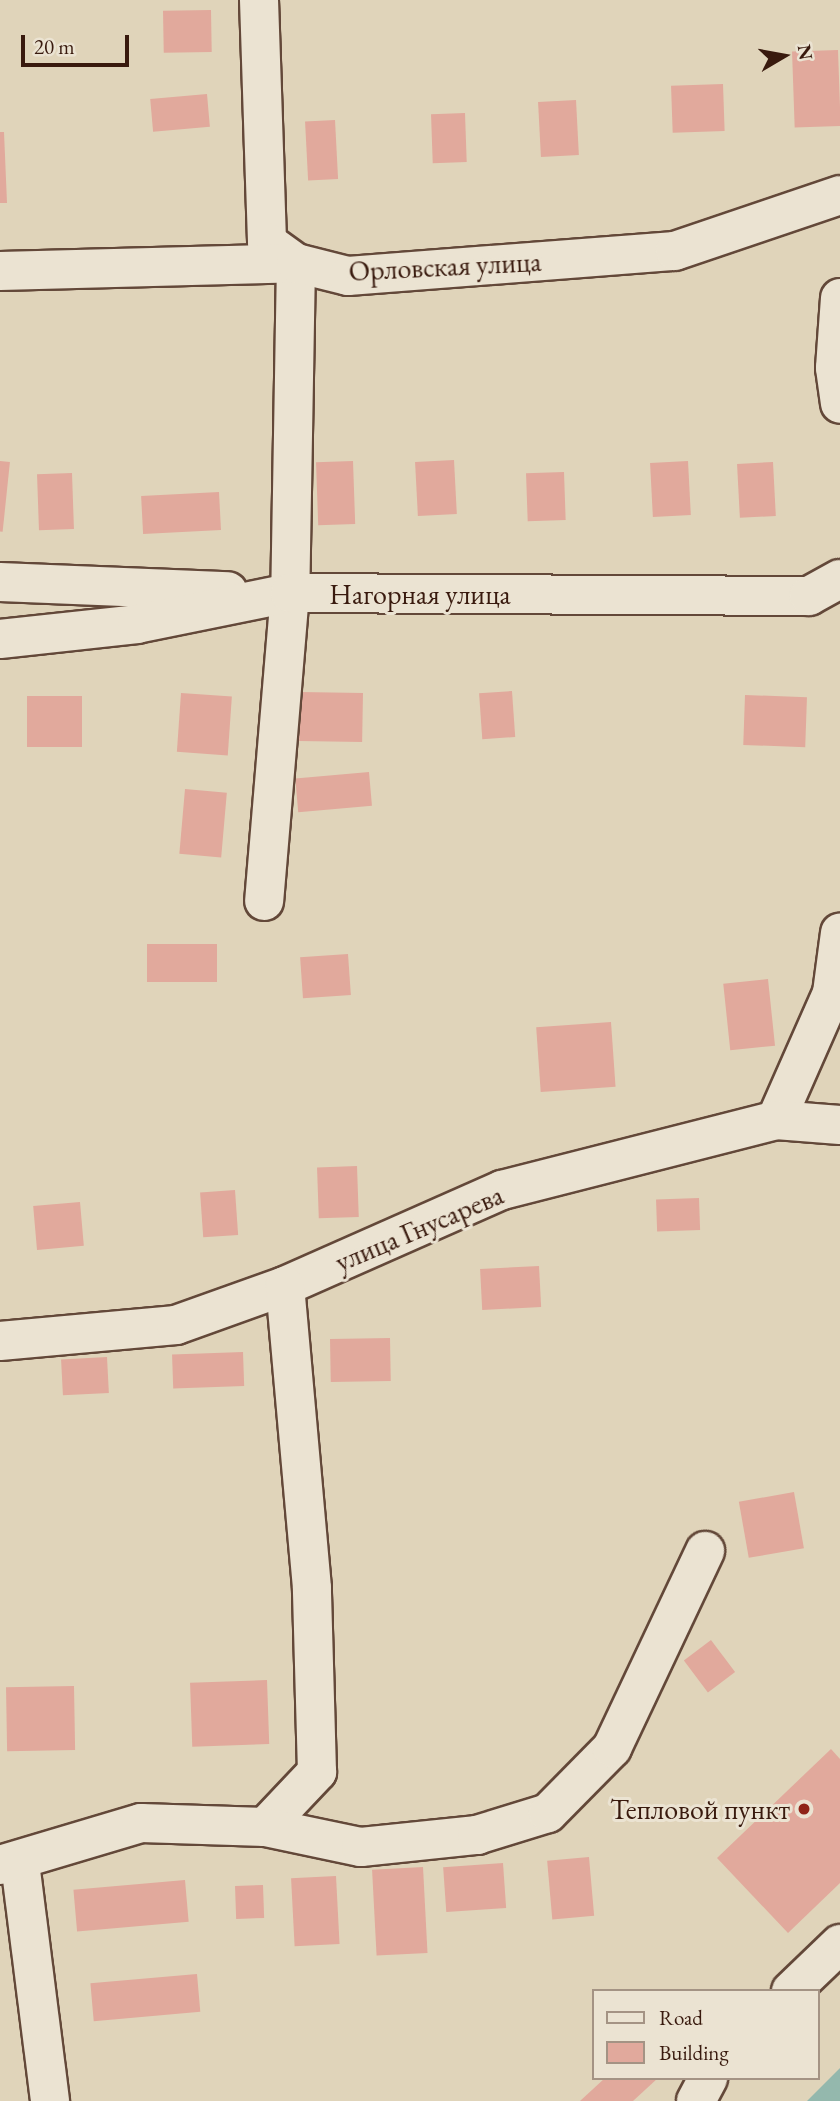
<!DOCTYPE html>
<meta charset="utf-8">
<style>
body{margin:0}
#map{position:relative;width:840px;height:2101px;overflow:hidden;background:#e0d4ba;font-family:"EB Garamond",serif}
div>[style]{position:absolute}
.water>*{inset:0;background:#94b8ad}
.building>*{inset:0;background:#e1a99c;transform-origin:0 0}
.roads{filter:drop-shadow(2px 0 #634839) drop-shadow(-2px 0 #634839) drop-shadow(0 2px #634839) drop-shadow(0 -2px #634839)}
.minor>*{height:38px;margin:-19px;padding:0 19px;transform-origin:19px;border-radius:19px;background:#ebe3d2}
.dots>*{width:19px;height:19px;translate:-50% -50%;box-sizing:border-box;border:4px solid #ebe3d2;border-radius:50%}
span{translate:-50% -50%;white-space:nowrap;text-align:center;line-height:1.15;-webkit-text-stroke:6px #ebe3d2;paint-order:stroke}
.street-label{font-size:28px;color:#391a0e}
.poi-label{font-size:28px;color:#391a0e}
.right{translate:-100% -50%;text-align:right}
.legend{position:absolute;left:592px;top:1989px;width:228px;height:91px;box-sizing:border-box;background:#ebe3d2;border:2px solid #a49384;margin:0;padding:9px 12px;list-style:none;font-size:21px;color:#391a0e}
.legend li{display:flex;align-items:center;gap:14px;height:35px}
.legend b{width:35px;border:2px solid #a49384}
.north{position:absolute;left:749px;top:21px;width:70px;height:70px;-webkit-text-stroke:5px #ebe3d2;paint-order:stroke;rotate:80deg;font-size:19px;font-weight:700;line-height:28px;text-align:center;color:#391a0e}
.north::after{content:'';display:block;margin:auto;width:24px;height:32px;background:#391a0e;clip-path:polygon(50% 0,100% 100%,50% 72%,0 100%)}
.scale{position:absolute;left:21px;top:35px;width:108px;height:32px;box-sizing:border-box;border:4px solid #391a0e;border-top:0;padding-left:9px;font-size:21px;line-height:24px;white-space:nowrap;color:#391a0e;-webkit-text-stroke:5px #ebe3d2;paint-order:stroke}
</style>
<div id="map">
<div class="water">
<div style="clip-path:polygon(840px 2067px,840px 2101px,807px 2101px,840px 2068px)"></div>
</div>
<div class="building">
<div style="left:211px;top:10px;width:42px;height:48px;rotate:89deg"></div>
<div style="left:838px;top:50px;width:76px;height:46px;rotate:88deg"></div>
<div style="left:723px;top:84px;width:47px;height:52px;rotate:88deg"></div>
<div style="left:207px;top:94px;width:33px;height:57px;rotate:85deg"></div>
<div style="left:576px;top:100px;width:55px;height:38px;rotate:87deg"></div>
<div style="left:465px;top:113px;width:49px;height:34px;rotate:88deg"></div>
<div style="left:335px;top:120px;width:59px;height:30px;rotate:87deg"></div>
<div style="clip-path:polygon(0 132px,4px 132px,7px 203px,0 203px)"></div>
<div style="left:454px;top:460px;width:54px;height:39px;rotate:87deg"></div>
<div style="left:0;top:461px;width:10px;height:70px;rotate:6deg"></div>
<div style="left:353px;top:461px;width:63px;height:37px;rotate:88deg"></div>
<div style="left:688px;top:461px;width:54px;height:38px;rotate:87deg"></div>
<div style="left:773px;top:462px;width:54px;height:36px;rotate:87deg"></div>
<div style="left:564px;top:472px;width:48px;height:38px;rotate:88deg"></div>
<div style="left:72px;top:473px;width:56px;height:35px;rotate:88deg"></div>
<div style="left:219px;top:492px;width:38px;height:78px;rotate:87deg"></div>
<div style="left:512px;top:691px;width:46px;height:33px;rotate:86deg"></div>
<div style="left:300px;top:692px;width:63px;height:49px;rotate:1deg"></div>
<div style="left:181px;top:693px;width:51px;height:59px;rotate:4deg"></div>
<div style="left:745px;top:695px;width:62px;height:50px;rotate:2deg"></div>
<div style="left:27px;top:696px;width:55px;height:51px"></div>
<div style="left:369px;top:772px;width:34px;height:74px;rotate:85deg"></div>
<div style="left:185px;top:789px;width:42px;height:65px;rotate:5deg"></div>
<div style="left:217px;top:944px;width:38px;height:70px;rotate:90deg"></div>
<div style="left:348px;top:954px;width:41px;height:48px;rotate:86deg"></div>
<div style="left:768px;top:979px;width:67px;height:45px;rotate:84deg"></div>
<div style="left:611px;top:1022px;width:65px;height:75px;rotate:86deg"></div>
<div style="left:357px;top:1166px;width:51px;height:40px;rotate:88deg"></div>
<div style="left:235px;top:1190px;width:45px;height:35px;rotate:86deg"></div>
<div style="left:699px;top:1198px;width:32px;height:43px;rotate:88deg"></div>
<div style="left:80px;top:1202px;width:44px;height:47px;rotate:85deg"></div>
<div style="left:539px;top:1266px;width:41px;height:59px;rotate:87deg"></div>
<div style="left:390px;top:1338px;width:43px;height:60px;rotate:89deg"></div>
<div style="left:243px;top:1352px;width:34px;height:71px;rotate:88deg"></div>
<div style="left:107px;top:1357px;width:36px;height:46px;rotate:87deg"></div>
<div style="left:794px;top:1492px;width:57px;height:56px;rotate:80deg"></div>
<div style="left:711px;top:1640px;width:40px;height:34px;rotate:53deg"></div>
<div style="left:267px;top:1680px;width:64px;height:77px;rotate:88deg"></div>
<div style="left:74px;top:1686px;width:64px;height:68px;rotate:89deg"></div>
<div style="clip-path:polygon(831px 1749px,840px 1759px,840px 1883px,788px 1933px,717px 1858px)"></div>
<div style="left:589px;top:1857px;width:59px;height:42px;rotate:85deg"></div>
<div style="left:503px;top:1863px;width:45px;height:60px;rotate:86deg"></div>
<div style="left:423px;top:1867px;width:86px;height:51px;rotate:87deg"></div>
<div style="left:336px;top:1876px;width:68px;height:45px;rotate:87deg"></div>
<div style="left:185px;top:1880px;width:42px;height:112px;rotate:85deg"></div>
<div style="left:263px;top:1885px;width:33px;height:28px;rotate:88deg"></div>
<div style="left:197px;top:1974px;width:38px;height:107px;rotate:85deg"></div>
<div style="clip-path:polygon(605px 2078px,658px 2078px,633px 2101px,580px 2101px)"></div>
</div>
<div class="roads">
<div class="minor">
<div style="left:259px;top:0;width:242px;rotate:88.1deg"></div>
<div style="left:267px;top:242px;width:36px;rotate:36deg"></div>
<div style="left:296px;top:263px;width:330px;rotate:91deg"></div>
<div style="left:290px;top:593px;width:309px;rotate:94.8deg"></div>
<div style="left:0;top:271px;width:296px;rotate:-1.5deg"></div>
<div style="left:296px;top:263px;width:54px;rotate:14deg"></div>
<div style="left:348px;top:276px;width:328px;rotate:-4.4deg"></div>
<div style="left:675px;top:251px;width:174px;rotate:-18.7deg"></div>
<div style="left:840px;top:298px;width:70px;rotate:94.1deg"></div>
<div style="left:835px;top:368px;width:36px;rotate:82deg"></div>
<div style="left:0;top:582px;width:228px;rotate:2.3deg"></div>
<div style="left:0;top:639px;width:138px;rotate:-6.2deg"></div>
<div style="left:137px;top:624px;width:156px;rotate:-11.5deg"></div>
<div style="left:290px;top:593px;width:519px;rotate:0.33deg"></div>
<div style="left:809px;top:596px;width:35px;rotate:-29deg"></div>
<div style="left:776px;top:1120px;width:139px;rotate:-66.2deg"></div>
<div style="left:832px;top:993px;width:61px;rotate:-82.4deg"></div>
<div style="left:0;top:1341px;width:177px;rotate:-5.2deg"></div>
<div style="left:176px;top:1325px;width:116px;rotate:-19.7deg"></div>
<div style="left:285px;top:1286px;width:237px;rotate:-23.9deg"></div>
<div style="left:502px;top:1190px;width:283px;rotate:-14.3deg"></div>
<div style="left:776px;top:1120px;width:64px;rotate:4.5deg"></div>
<div style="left:265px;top:1827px;width:76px;rotate:-46.6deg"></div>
<div style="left:317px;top:1772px;width:184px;rotate:-91.6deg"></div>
<div style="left:312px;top:1588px;width:303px;rotate:-95.1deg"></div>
<div style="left:20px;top:1863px;width:240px;rotate:82.8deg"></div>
<div style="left:0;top:1865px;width:147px;rotate:-16.6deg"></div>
<div style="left:141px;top:1823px;width:124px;rotate:1.8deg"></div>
<div style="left:265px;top:1827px;width:98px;rotate:11.8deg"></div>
<div style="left:361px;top:1847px;width:117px;rotate:-5.9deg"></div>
<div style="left:477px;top:1835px;width:74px;rotate:-17.2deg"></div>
<div style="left:548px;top:1813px;width:91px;rotate:-45.4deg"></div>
<div style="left:612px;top:1748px;width:218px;rotate:-64.7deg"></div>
<div style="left:791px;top:1991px;width:68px;rotate:-43.8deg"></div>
<div style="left:696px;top:2101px;width:26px;rotate:-62deg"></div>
</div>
</div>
<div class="dots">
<div style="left:804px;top:1809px;background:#8f2418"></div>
</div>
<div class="street-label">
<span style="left:445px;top:266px;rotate:-3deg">Орловская улица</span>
<span style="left:420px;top:594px">Нагорная улица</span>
<span style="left:419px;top:1228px;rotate:-23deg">улица Гнусарева</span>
</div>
<div class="poi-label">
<span class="right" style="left:790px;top:1809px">Тепловой пункт</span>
</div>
<ul class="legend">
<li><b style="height:9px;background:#ebe3d2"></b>Road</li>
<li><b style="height:19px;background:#e1a99c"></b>Building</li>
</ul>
<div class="north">N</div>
<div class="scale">20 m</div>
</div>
